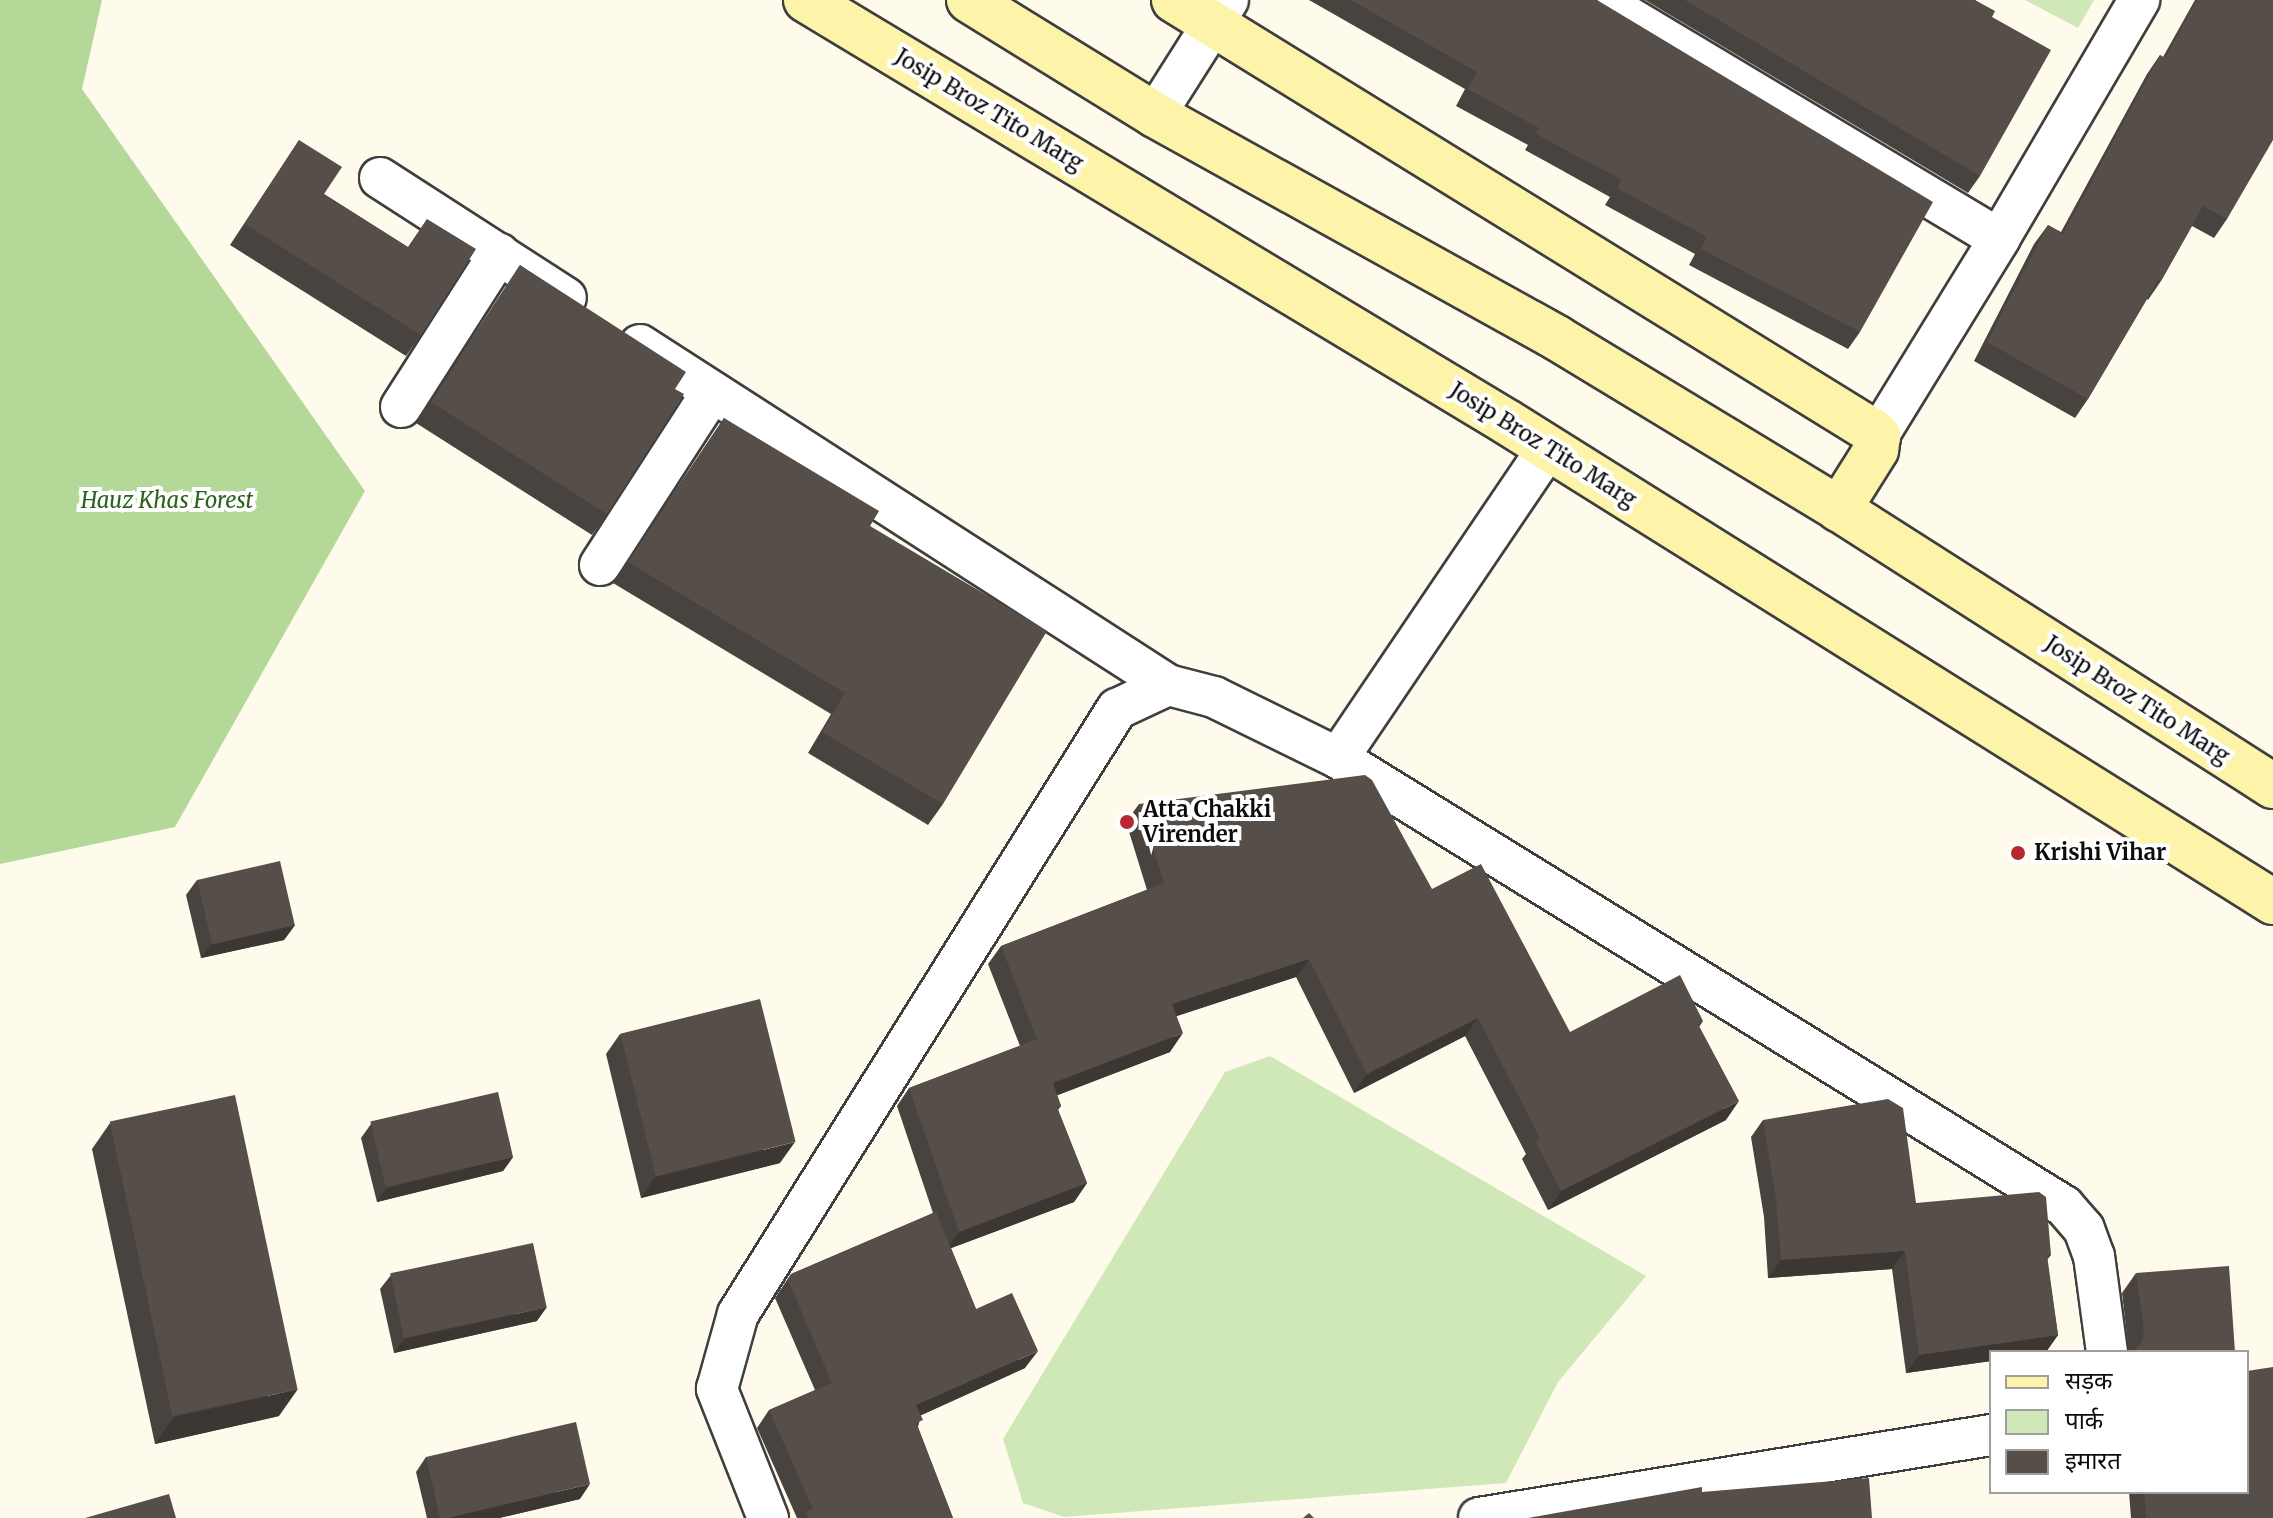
<!DOCTYPE html>
<meta charset="utf-8">
<style>
body{margin:0}
#map{position:relative;width:2273px;height:1518px;overflow:hidden;background:#fffbec;font-family:Merriweather,"Noto Sans Devanagari",serif}
div>[style]{position:absolute}
.green>*{inset:0;background:#d0e8b7}
.forest>*{inset:0;background:#b4d897}
.roads{filter:drop-shadow(2px 0 #3f3f3f) drop-shadow(-2px 0 #3f3f3f) drop-shadow(0 2px #3f3f3f) drop-shadow(0 -2px #3f3f3f)}
.street>*{height:40px;margin:-20px;padding:0 20px;transform-origin:20px;border-radius:20px;background:#fff}
.secondary>*{height:44px;margin:-22px;padding:0 22px;transform-origin:22px;border-radius:22px;background:#fdf4a9}
.wall>*{inset:0;background:#49433f}
.shaded-wall>*{inset:0;background:#3c3733}
.building>*{inset:0;background:#554e49;transform-origin:0 0}
.dots>*{width:22px;height:22px;translate:-50% -50%;box-sizing:border-box;border:4px solid #fff;border-radius:50%}
span{translate:-50% -50%;white-space:nowrap;text-align:center;line-height:1.15;-webkit-text-stroke:8px #fff;paint-order:stroke}
.street-label{font-size:22px;color:#0c0c0c}
.park-label{font-size:22px;color:#2c621e;font-style:italic}
.poi-label{font-size:22px;color:#0c0c0c;font-weight:700}
.left{translate:0 -50%;text-align:left}
.legend{position:absolute;left:1989px;top:1350px;width:260px;height:144px;box-sizing:border-box;background:#fff;border:2px solid #9e9e9e;margin:0;padding:10px 14px;list-style:none;font-size:24px;color:#0c0c0c}
.legend li{display:flex;align-items:center;gap:16px;height:40px}
.legend b{width:40px;border:2px solid #9e9e9e}
</style>
<div id="map">
<div class="green">
<div style="clip-path:polygon(2025px 0,2094px 0,2078px 28px)"></div>
<div style="clip-path:polygon(1270px 1056px,1646px 1276px,1558px 1382px,1506px 1483px,1064px 1517px,1023px 1503px,1003px 1439px,1225px 1072px)"></div>
</div>
<div class="forest">
<div style="clip-path:polygon(0 0,102px 0,82px 89px,365px 491px,175px 827px,0 864px)"></div>
</div>
<div class="roads">
<div class="street">
<div style="left:1600px;top:0;width:465px;rotate:30.9deg"></div>
<div style="left:1155px;top:115px;width:136px;rotate:-57.6deg"></div>
<div style="left:380px;top:178px;width:221px;rotate:32.8deg"></div>
<div style="left:640px;top:345px;width:628px;rotate:32.78deg"></div>
<div style="left:401px;top:407px;width:182px;rotate:-57.4deg"></div>
<div style="left:1878px;top:436px;width:231px;rotate:-58.4deg"></div>
<div style="left:1999px;top:239px;width:277px;rotate:-59.6deg"></div>
<div style="left:1548px;top:448px;width:374px;rotate:124.1deg"></div>
<div style="left:1338px;top:758px;width:853px;rotate:31.68deg"></div>
<div style="left:2064px;top:1206px;width:30px;rotate:49deg"></div>
<div style="left:2084px;top:1229px;width:29px;rotate:70deg"></div>
<div style="left:2094px;top:1256px;width:97px;rotate:82.3deg"></div>
<div style="left:600px;top:565px;width:206px;rotate:-57.1deg"></div>
<div style="left:768px;top:1518px;width:139px;rotate:-111.6deg"></div>
<div style="left:717px;top:1389px;width:78px;rotate:-74.4deg"></div>
<div style="left:738px;top:1314px;width:714px;rotate:-57.94deg"></div>
<div style="left:1117px;top:709px;width:56px;rotate:-25.2deg"></div>
<div style="left:1168px;top:685px;width:48px;rotate:14.6deg"></div>
<div style="left:1214px;top:697px;width:138px;rotate:26.2deg"></div>
<div style="left:1479px;top:1518px;width:519px;rotate:-9.21deg"></div>
</div>
<div class="secondary">
<div style="left:806px;top:0;width:818px;rotate:31.05deg"></div>
<div style="left:1507px;top:422px;width:904px;rotate:32.07deg"></div>
<div style="left:969px;top:0;width:219px;rotate:31.7deg"></div>
<div style="left:1155px;top:115px;width:460px;rotate:29deg"></div>
<div style="left:1557px;top:338px;width:330px;rotate:31.2deg"></div>
<div style="left:1839px;top:509px;width:515px;rotate:32.55deg"></div>
<div style="left:1174px;top:0;width:823px;rotate:31.68deg"></div>
<div style="left:1874px;top:432px;width:6px;rotate:45deg"></div>
<div style="left:1878px;top:436px;width:14px;rotate:98deg"></div>
<div style="left:1876px;top:450px;width:70px;rotate:122.1deg"></div>
</div>
</div>
<div class="wall">
<div style="clip-path:polygon(1309px 0,1597px 0,1860px 332px,1848px 349px,1689px 265px,1695px 254px,1605px 205px,1610px 197px,1525px 150px,1528px 145px,1456px 106px,1465px 89px)"></div>
<div style="clip-path:polygon(1645px 0,1975px 0,1992px 17px,1980px 176px,1968px 193px)"></div>
<div style="clip-path:polygon(2195px 0,2273px 0,2227px 219px,2214px 238px,2192px 226px,2161px 281px,2148px 300px,2147px 299px,2088px 399px,2075px 418px,1974px 361px,2034px 244px,2048px 225px,2061px 232px,2147px 74px,2160px 55px,2163px 57px)"></div>
<div style="clip-path:polygon(299px 140px,324px 194px,408px 247px,427px 219px,421px 335px,406px 356px,230px 245px)"></div>
<div style="clip-path:polygon(520px 265px,675px 389px,607px 514px,592px 535px,416px 423px)"></div>
<div style="clip-path:polygon(724px 418px,870px 526px,943px 804px,928px 825px,808px 753px,831px 714px,613px 583px)"></div>
<div style="clip-path:polygon(1139px 804px,1432px 889px,1570px 1032px,1703px 1021px,1699px 1027px,1726px 1120px,1548px 1210px,1522px 1159px,1526px 1154px,1465px 1036px,1354px 1093px,1296px 977px,1176px 1016px,1170px 1052px,1057px 1095px,1061px 1106px,1058px 1110px,1087px 1183px,1074px 1202px,951px 1248px,976px 1309px,1025px 1368px,921px 1415px,918px 1427px,953px 1518px,797px 1518px,757px 1428px,769px 1410px,815px 1390px,775px 1298px,791px 1274px,933px 1213px,897px 1106px,909px 1088px,1020px 1046px,988px 964px,1001px 946px,1147px 890px,1126px 822px)"></div>
<div style="clip-path:polygon(197px 880px,295px 925px,284px 940px,201px 958px,186px 895px)"></div>
<div style="clip-path:polygon(620px 1034px,780px 1163px,641px 1198px,606px 1054px)"></div>
<div style="clip-path:polygon(1763px 1120px,1916px 1203px,2051px 1255px,2047px 1260px,2058px 1335px,2046px 1352px,1991px 1352px,1991px 1361px,1906px 1373px,1892px 1269px,1768px 1278px,1764px 1217px,1751px 1137px)"></div>
<div style="clip-path:polygon(110px 1123px,279px 1416px,155px 1444px,92px 1149px)"></div>
<div style="clip-path:polygon(371px 1124px,513px 1157px,503px 1171px,377px 1202px,361px 1138px)"></div>
<div style="clip-path:polygon(2136px 1273px,2235px 1352px,2129px 1352px,2122px 1293px)"></div>
<div style="clip-path:polygon(391px 1275px,537px 1321px,394px 1353px,380px 1289px)"></div>
<div style="clip-path:polygon(426px 1457px,580px 1499px,499px 1518px,427px 1518px,416px 1472px)"></div>
<div style="clip-path:polygon(2129px 1492px,2247px 1492px,2273px 1518px,2131px 1518px)"></div>
</div>
<div class="shaded-wall">
<div style="clip-path:polygon(295px 925px,284px 940px,201px 958px,211px 944px)"></div>
<div style="clip-path:polygon(1309px 959px,1296px 977px,1159px 1022px,1172px 1004px)"></div>
<div style="clip-path:polygon(1478px 1018px,1465px 1036px,1354px 1093px,1367px 1074px)"></div>
<div style="clip-path:polygon(1183px 1033px,1170px 1052px,1040px 1102px,1053px 1083px)"></div>
<div style="clip-path:polygon(1739px 1101px,1726px 1120px,1548px 1210px,1561px 1191px)"></div>
<div style="clip-path:polygon(795px 1142px,780px 1163px,641px 1198px,655px 1177px)"></div>
<div style="clip-path:polygon(513px 1157px,503px 1171px,377px 1202px,387px 1188px)"></div>
<div style="clip-path:polygon(1087px 1183px,1074px 1202px,946px 1250px,959px 1232px)"></div>
<div style="clip-path:polygon(1905px 1251px,1892px 1269px,1768px 1278px,1781px 1260px)"></div>
<div style="clip-path:polygon(547px 1307px,537px 1321px,394px 1353px,404px 1339px)"></div>
<div style="clip-path:polygon(2058px 1335px,2046px 1352px,1991px 1352px,1991px 1361px,1906px 1373px,1919px 1355px)"></div>
<div style="clip-path:polygon(1038px 1351px,1025px 1368px,904px 1423px,916px 1405px)"></div>
<div style="clip-path:polygon(298px 1389px,279px 1416px,155px 1444px,174px 1417px)"></div>
<div style="clip-path:polygon(590px 1484px,580px 1499px,499px 1518px,448px 1518px)"></div>
</div>
<div class="building">
<div style="clip-path:polygon(1351px 0,1597px 0,1933px 202px,1860px 332px,1701px 249px,1707px 237px,1617px 188px,1622px 180px,1536px 134px,1539px 128px,1468px 89px,1477px 72px)"></div>
<div style="clip-path:polygon(1685px 0,1975px 0,1995px 11px,1992px 17px,2051px 50px,1980px 176px)"></div>
<div style="clip-path:polygon(2197px 0,2273px 0,2273px 140px,2227px 219px,2203px 206px,2161px 281px,2158px 280px,2088px 399px,1987px 342px,2048px 225px,2063px 234px,2160px 55px,2165px 58px)"></div>
<div style="clip-path:polygon(299px 140px,342px 167px,324px 194px,409px 248px,427px 219px,476px 249px,421px 335px,245px 224px)"></div>
<div style="clip-path:polygon(520px 265px,686px 372px,675px 389px,684px 394px,607px 514px,431px 402px)"></div>
<div style="clip-path:polygon(724px 418px,879px 511px,870px 526px,1047px 631px,943px 804px,822px 732px,845px 693px,628px 562px)"></div>
<div style="clip-path:polygon(1365px 775px,1372px 780px,1432px 889px,1481px 864px,1570px 1032px,1680px 975px,1703px 1021px,1698px 1024px,1739px 1101px,1561px 1191px,1535px 1141px,1540px 1138px,1478px 1018px,1367px 1074px,1309px 959px,1172px 1004px,1183px 1033px,1053px 1083px,1061px 1106px,1057px 1107px,1087px 1183px,959px 1232px,909px 1088px,1037px 1039px,1001px 946px,1164px 883px,1139px 804px)"></div>
<div style="left:280px;top:861px;width:66px;height:85px;rotate:77deg"></div>
<div style="left:760px;top:999px;width:147px;height:144px;rotate:76deg"></div>
<div style="left:498px;top:1092px;width:67px;height:131px;rotate:77deg"></div>
<div style="left:235px;top:1095px;width:301px;height:128px;rotate:78deg"></div>
<div style="clip-path:polygon(1888px 1099px,1903px 1108px,1916px 1203px,2039px 1192px,2046px 1197px,2051px 1255px,2047px 1255px,2058px 1335px,1919px 1355px,1905px 1251px,1781px 1260px,1776px 1200px,1763px 1120px)"></div>
<div style="clip-path:polygon(936px 1212px,976px 1309px,1012px 1293px,1038px 1351px,916px 1405px,923px 1420px,916px 1423px,953px 1518px,809px 1518px,806px 1512px,813px 1509px,769px 1410px,832px 1383px,788px 1280px,791px 1274px)"></div>
<div style="left:533px;top:1243px;width:66px;height:146px;rotate:78deg"></div>
<div style="clip-path:polygon(2229px 1266px,2235px 1352px,2134px 1352px,2142px 1341px,2144px 1330px,2136px 1273px)"></div>
<div style="clip-path:polygon(2273px 1367px,2273px 1518px,2146px 1518px,2144px 1492px,2247px 1492px,2247px 1371px)"></div>
<div style="clip-path:polygon(576px 1422px,590px 1484px,448px 1518px,440px 1518px,426px 1457px)"></div>
<div style="clip-path:polygon(1869px 1478px,1872px 1518px,1528px 1518px,1702px 1487px,1702px 1492px)"></div>
<div style="clip-path:polygon(169px 1494px,176px 1518px,85px 1518px)"></div>
<div style="clip-path:polygon(1309px 1513px,1314px 1518px,1303px 1518px)"></div>
</div>
<div class="dots">
<div style="left:1127px;top:822px;background:#b9282e"></div>
<div style="left:2018px;top:853px;background:#b9282e"></div>
</div>
<div class="street-label">
<span style="left:989px;top:110px;rotate:31deg">Josip Broz Tito Marg</span>
<span style="left:1543px;top:445px;rotate:32deg">Josip Broz Tito Marg</span>
<span style="left:2137px;top:700px;rotate:33deg">Josip Broz Tito Marg</span>
</div>
<div class="park-label">
<span style="left:167px;top:501px">Hauz Khas Forest</span>
</div>
<div class="poi-label">
<span class="left" style="left:1143px;top:822px">Atta Chakki<br>Virender</span>
<span class="left" style="left:2034px;top:853px">Krishi Vihar</span>
</div>
<ul class="legend">
<li><b style="height:10px;background:#fdf4a9"></b>सड़क</li>
<li><b style="height:22px;background:#d0e8b7"></b>पार्क</li>
<li><b style="height:22px;background:#554e49"></b>इमारत</li>
</ul>
</div>
